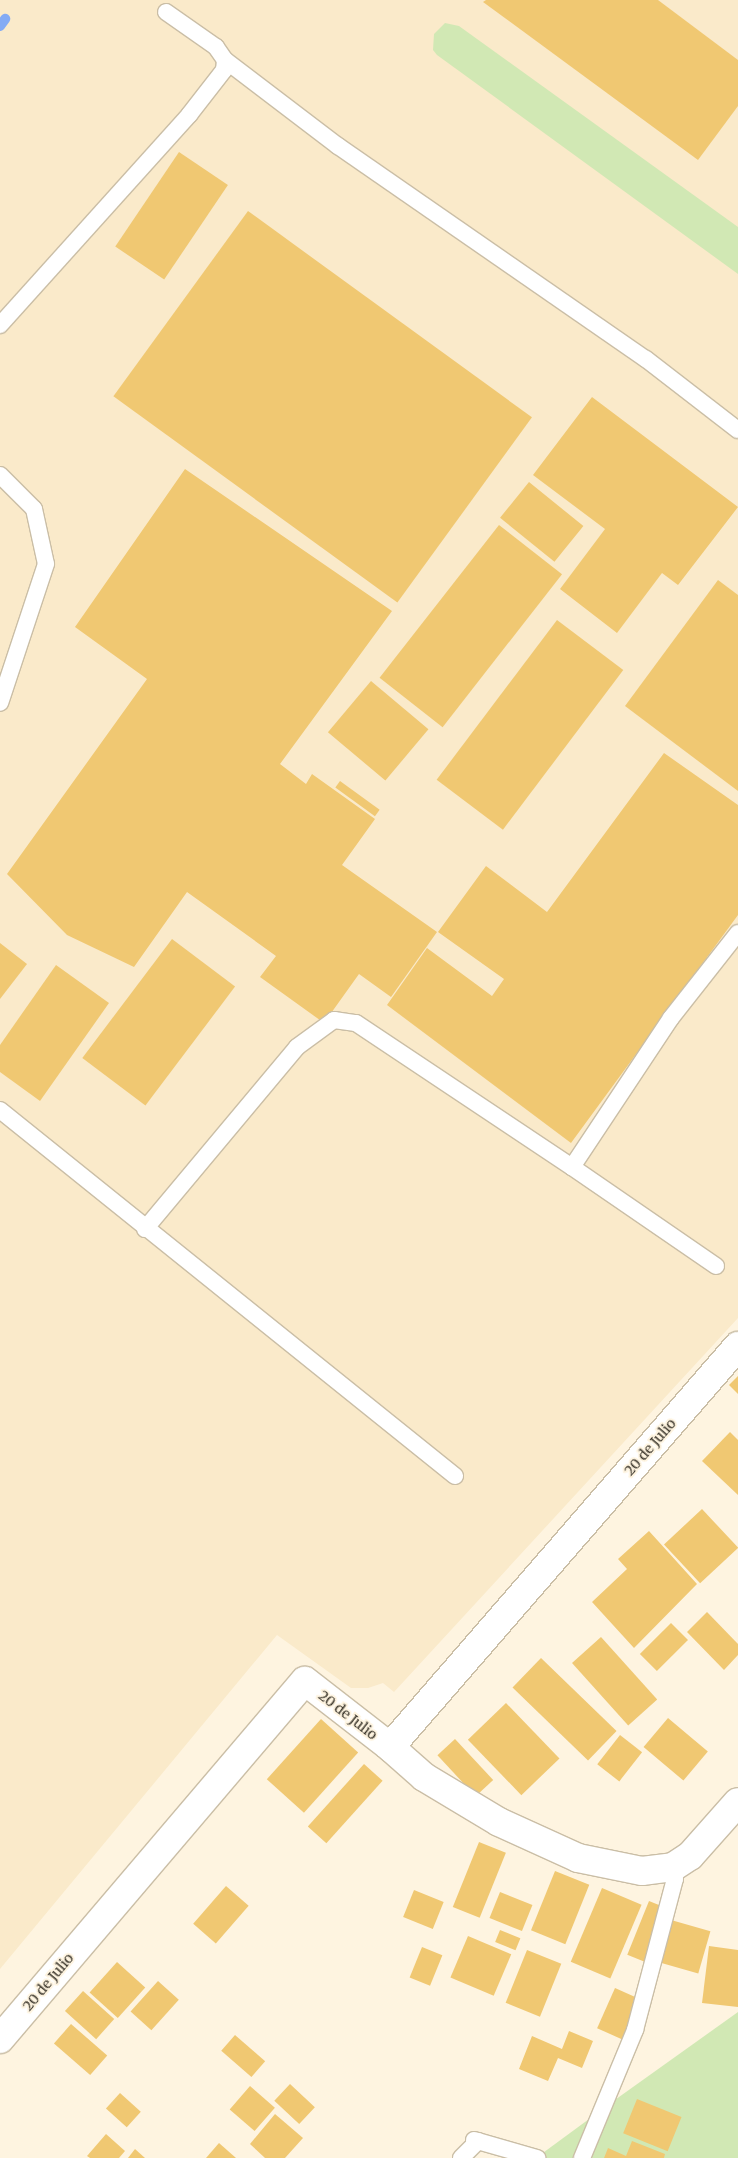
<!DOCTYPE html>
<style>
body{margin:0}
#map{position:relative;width:738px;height:2158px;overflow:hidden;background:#fef4e0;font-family:Merriweather,serif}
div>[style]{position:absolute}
.built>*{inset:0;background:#faeaca}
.green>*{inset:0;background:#d1e8b4}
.stream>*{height:10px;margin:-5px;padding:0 5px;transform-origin:5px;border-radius:5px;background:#84abf4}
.building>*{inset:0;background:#f0c872;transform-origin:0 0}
.roads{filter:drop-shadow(1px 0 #cabea6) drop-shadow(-1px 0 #cabea6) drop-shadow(0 1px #cabea6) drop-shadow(0 -1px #cabea6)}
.service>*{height:16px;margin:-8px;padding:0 8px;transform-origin:8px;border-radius:8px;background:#fff}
.minor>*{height:28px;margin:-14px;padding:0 14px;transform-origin:14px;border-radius:14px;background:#fff}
span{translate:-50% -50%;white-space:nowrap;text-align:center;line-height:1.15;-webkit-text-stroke:4px #fef4e0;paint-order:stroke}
.street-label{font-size:14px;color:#363127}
</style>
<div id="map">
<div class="built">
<div style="clip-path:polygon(0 0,738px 0,738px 1318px,394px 1692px,383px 1683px,368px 1688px,351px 1688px,277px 1635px,0 1969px)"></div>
</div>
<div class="green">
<div style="clip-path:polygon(445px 23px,459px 26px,738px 227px,738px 274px,437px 55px,433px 50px,434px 34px)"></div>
<div style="clip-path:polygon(738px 2012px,738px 2158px,536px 2158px,619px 2097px)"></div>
</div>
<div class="stream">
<div style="left:0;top:26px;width:9px;rotate:-54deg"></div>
</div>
<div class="building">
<div style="clip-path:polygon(486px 0,658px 0,738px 60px,738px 106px,698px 160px,483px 2px)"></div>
<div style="left:179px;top:152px;width:59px;height:114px;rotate:34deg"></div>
<div style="left:248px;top:211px;width:351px;height:229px;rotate:36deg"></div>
<div style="clip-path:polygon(592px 397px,738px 507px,678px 585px,662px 573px,617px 633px,560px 589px,605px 529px,533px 475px)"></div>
<div style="clip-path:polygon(185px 469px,392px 611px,280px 764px,306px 784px,312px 774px,375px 819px,342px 865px,437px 932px,391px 997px,359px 974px,324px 1023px,260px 977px,276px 956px,187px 892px,134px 967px,67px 935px,7px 874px,147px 679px,75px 627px)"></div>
<div style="left:529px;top:482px;width:70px;height:46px;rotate:39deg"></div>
<div style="left:499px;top:525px;width:80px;height:194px;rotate:38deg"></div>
<div style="clip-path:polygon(718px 580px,738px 595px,738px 791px,625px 706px)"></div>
<div style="left:557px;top:620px;width:83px;height:200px;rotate:37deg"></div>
<div style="left:371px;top:681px;width:75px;height:67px;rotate:40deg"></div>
<div style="clip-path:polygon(664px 753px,738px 805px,738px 915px,571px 1143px,387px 1005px,427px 948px,492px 996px,504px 979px,438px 932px,486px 866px,547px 912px)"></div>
<div style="left:340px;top:781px;width:49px;height:8px;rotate:36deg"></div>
<div style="left:172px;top:939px;width:79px;height:149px;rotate:37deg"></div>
<div style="clip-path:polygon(0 943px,27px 964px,0 999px)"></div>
<div style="clip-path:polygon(56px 965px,109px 1003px,40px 1101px,0 1072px,0 1045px)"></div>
<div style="clip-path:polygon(738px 1376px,738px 1394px,729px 1385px)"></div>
<div style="clip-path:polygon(730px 1432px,738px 1440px,738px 1495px,702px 1461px)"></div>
<div style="left:702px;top:1509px;width:53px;height:52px;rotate:47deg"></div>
<div style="clip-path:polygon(649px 1531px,697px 1584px,634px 1648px,592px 1602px,627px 1569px,618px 1559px)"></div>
<div style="clip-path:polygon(707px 1612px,738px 1644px,738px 1655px,724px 1670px,687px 1632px)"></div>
<div style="left:671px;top:1623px;width:24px;height:44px;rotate:45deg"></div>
<div style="left:601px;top:1637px;width:84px;height:39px;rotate:48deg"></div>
<div style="left:541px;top:1658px;width:105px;height:41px;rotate:44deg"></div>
<div style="left:506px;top:1703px;width:77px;height:53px;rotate:46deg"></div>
<div style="left:668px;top:1718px;width:52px;height:38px;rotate:40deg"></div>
<div style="left:321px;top:1719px;width:50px;height:81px;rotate:42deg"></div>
<div style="left:620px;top:1735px;width:28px;height:37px;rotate:38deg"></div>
<div style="left:455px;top:1739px;width:56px;height:24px;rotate:47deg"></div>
<div style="left:364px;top:1764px;width:25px;height:84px;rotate:42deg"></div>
<div style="left:479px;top:1842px;width:29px;height:70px;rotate:22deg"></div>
<div style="left:555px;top:1871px;width:37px;height:64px;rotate:22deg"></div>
<div style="left:226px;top:1886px;width:30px;height:50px;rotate:41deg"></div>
<div style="left:602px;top:1888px;width:43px;height:80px;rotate:23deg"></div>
<div style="left:414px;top:1890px;width:32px;height:29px;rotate:22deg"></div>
<div style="left:500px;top:1892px;width:35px;height:28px;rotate:22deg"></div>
<div style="left:649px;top:1901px;width:18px;height:58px;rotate:22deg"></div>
<div style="left:671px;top:1920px;width:41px;height:44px;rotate:16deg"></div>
<div style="left:500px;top:1930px;width:22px;height:13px;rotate:22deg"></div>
<div style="left:468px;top:1936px;width:47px;height:45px;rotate:23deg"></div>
<div style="clip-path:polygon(709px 1946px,738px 1950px,738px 2007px,702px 2003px)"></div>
<div style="left:422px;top:1947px;width:22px;height:33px;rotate:22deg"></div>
<div style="left:527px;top:1950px;width:37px;height:57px;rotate:22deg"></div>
<div style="left:117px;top:1962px;width:38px;height:41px;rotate:42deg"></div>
<div style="left:158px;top:1981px;width:28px;height:41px;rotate:42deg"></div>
<div style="left:615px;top:1988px;width:27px;height:44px;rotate:24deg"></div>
<div style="left:83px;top:1991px;width:42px;height:27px;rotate:42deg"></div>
<div style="left:71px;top:2024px;width:48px;height:26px;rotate:41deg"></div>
<div style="clip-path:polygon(569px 2031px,593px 2041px,582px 2068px,558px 2058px,548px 2081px,519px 2069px,532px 2036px,562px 2049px)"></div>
<div style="left:235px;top:2035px;width:40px;height:21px;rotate:41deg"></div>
<div style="left:290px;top:2084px;width:34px;height:23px;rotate:43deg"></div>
<div style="left:250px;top:2086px;width:33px;height:31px;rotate:41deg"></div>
<div style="left:120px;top:2093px;width:28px;height:21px;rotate:42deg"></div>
<div style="left:637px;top:2099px;width:48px;height:37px;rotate:22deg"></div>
<div style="clip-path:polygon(275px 2114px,303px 2138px,285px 2158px,265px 2158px,250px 2144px)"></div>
<div style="clip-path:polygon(106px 2134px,125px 2151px,119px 2158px,90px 2158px,87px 2156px)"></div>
<div style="clip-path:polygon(632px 2141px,665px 2154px,664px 2158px,604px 2158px,608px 2148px,626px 2156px)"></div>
<div style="clip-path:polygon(219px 2143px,236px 2158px,206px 2158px)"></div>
<div style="clip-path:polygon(135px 2149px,145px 2158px,128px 2158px)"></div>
</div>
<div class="roads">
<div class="service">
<div style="left:225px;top:60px;width:142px;rotate:37.3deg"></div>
<div style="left:338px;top:146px;width:374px;rotate:34.7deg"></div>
<div style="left:646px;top:359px;width:116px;rotate:37.7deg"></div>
<div style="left:0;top:325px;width:283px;rotate:-48deg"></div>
<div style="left:189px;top:115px;width:57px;rotate:-52.1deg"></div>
<div style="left:224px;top:70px;width:10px;rotate:-84deg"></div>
<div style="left:225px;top:60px;width:16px;rotate:-125deg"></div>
<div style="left:216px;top:47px;width:61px;rotate:-145deg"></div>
<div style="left:0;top:475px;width:48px;rotate:45deg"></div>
<div style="left:34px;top:509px;width:56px;rotate:77.7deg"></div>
<div style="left:46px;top:564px;width:146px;rotate:108.3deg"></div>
<div style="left:0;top:1110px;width:584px;rotate:38.81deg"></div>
<div style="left:145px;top:1229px;width:237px;rotate:-50.1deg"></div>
<div style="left:297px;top:1047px;width:46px;rotate:-36.1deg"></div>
<div style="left:334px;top:1020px;width:22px;rotate:8deg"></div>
<div style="left:356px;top:1023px;width:260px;rotate:33.7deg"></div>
<div style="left:716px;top:1266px;width:175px;rotate:-145.5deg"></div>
<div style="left:572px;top:1167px;width:179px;rotate:-56.4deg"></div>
<div style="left:671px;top:1018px;width:108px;rotate:-51.8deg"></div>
<div style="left:474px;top:2140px;width:66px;rotate:15.9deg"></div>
<div style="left:461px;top:2158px;width:24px;rotate:-45deg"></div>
<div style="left:582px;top:2158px;width:139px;rotate:-67.5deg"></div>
<div style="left:635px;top:2030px;width:156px;rotate:-75.2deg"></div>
<div style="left:675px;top:1879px;width:12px;rotate:-99deg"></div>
</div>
<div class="minor">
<div style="left:390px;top:1747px;width:45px;rotate:41.4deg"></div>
<div style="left:424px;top:1777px;width:87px;rotate:31deg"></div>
<div style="left:499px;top:1822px;width:87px;rotate:24.5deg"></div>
<div style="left:578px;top:1858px;width:65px;rotate:11.5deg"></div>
<div style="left:642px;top:1871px;width:31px;rotate:-7deg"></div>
<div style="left:673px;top:1867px;width:20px;rotate:-33deg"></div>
<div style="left:690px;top:1856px;width:72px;rotate:-48.4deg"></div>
<div style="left:0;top:2039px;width:470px;rotate:-49.6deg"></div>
<div style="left:305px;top:1681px;width:108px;rotate:37.8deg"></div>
<div style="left:390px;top:1747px;width:531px;rotate:-49.05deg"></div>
</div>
</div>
<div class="street-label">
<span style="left:650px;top:1447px;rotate:-49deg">20 de Julio</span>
<span style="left:348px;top:1715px;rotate:38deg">20 de Julio</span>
<span style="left:48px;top:1982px;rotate:-50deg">20 de Julio</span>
</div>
</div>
